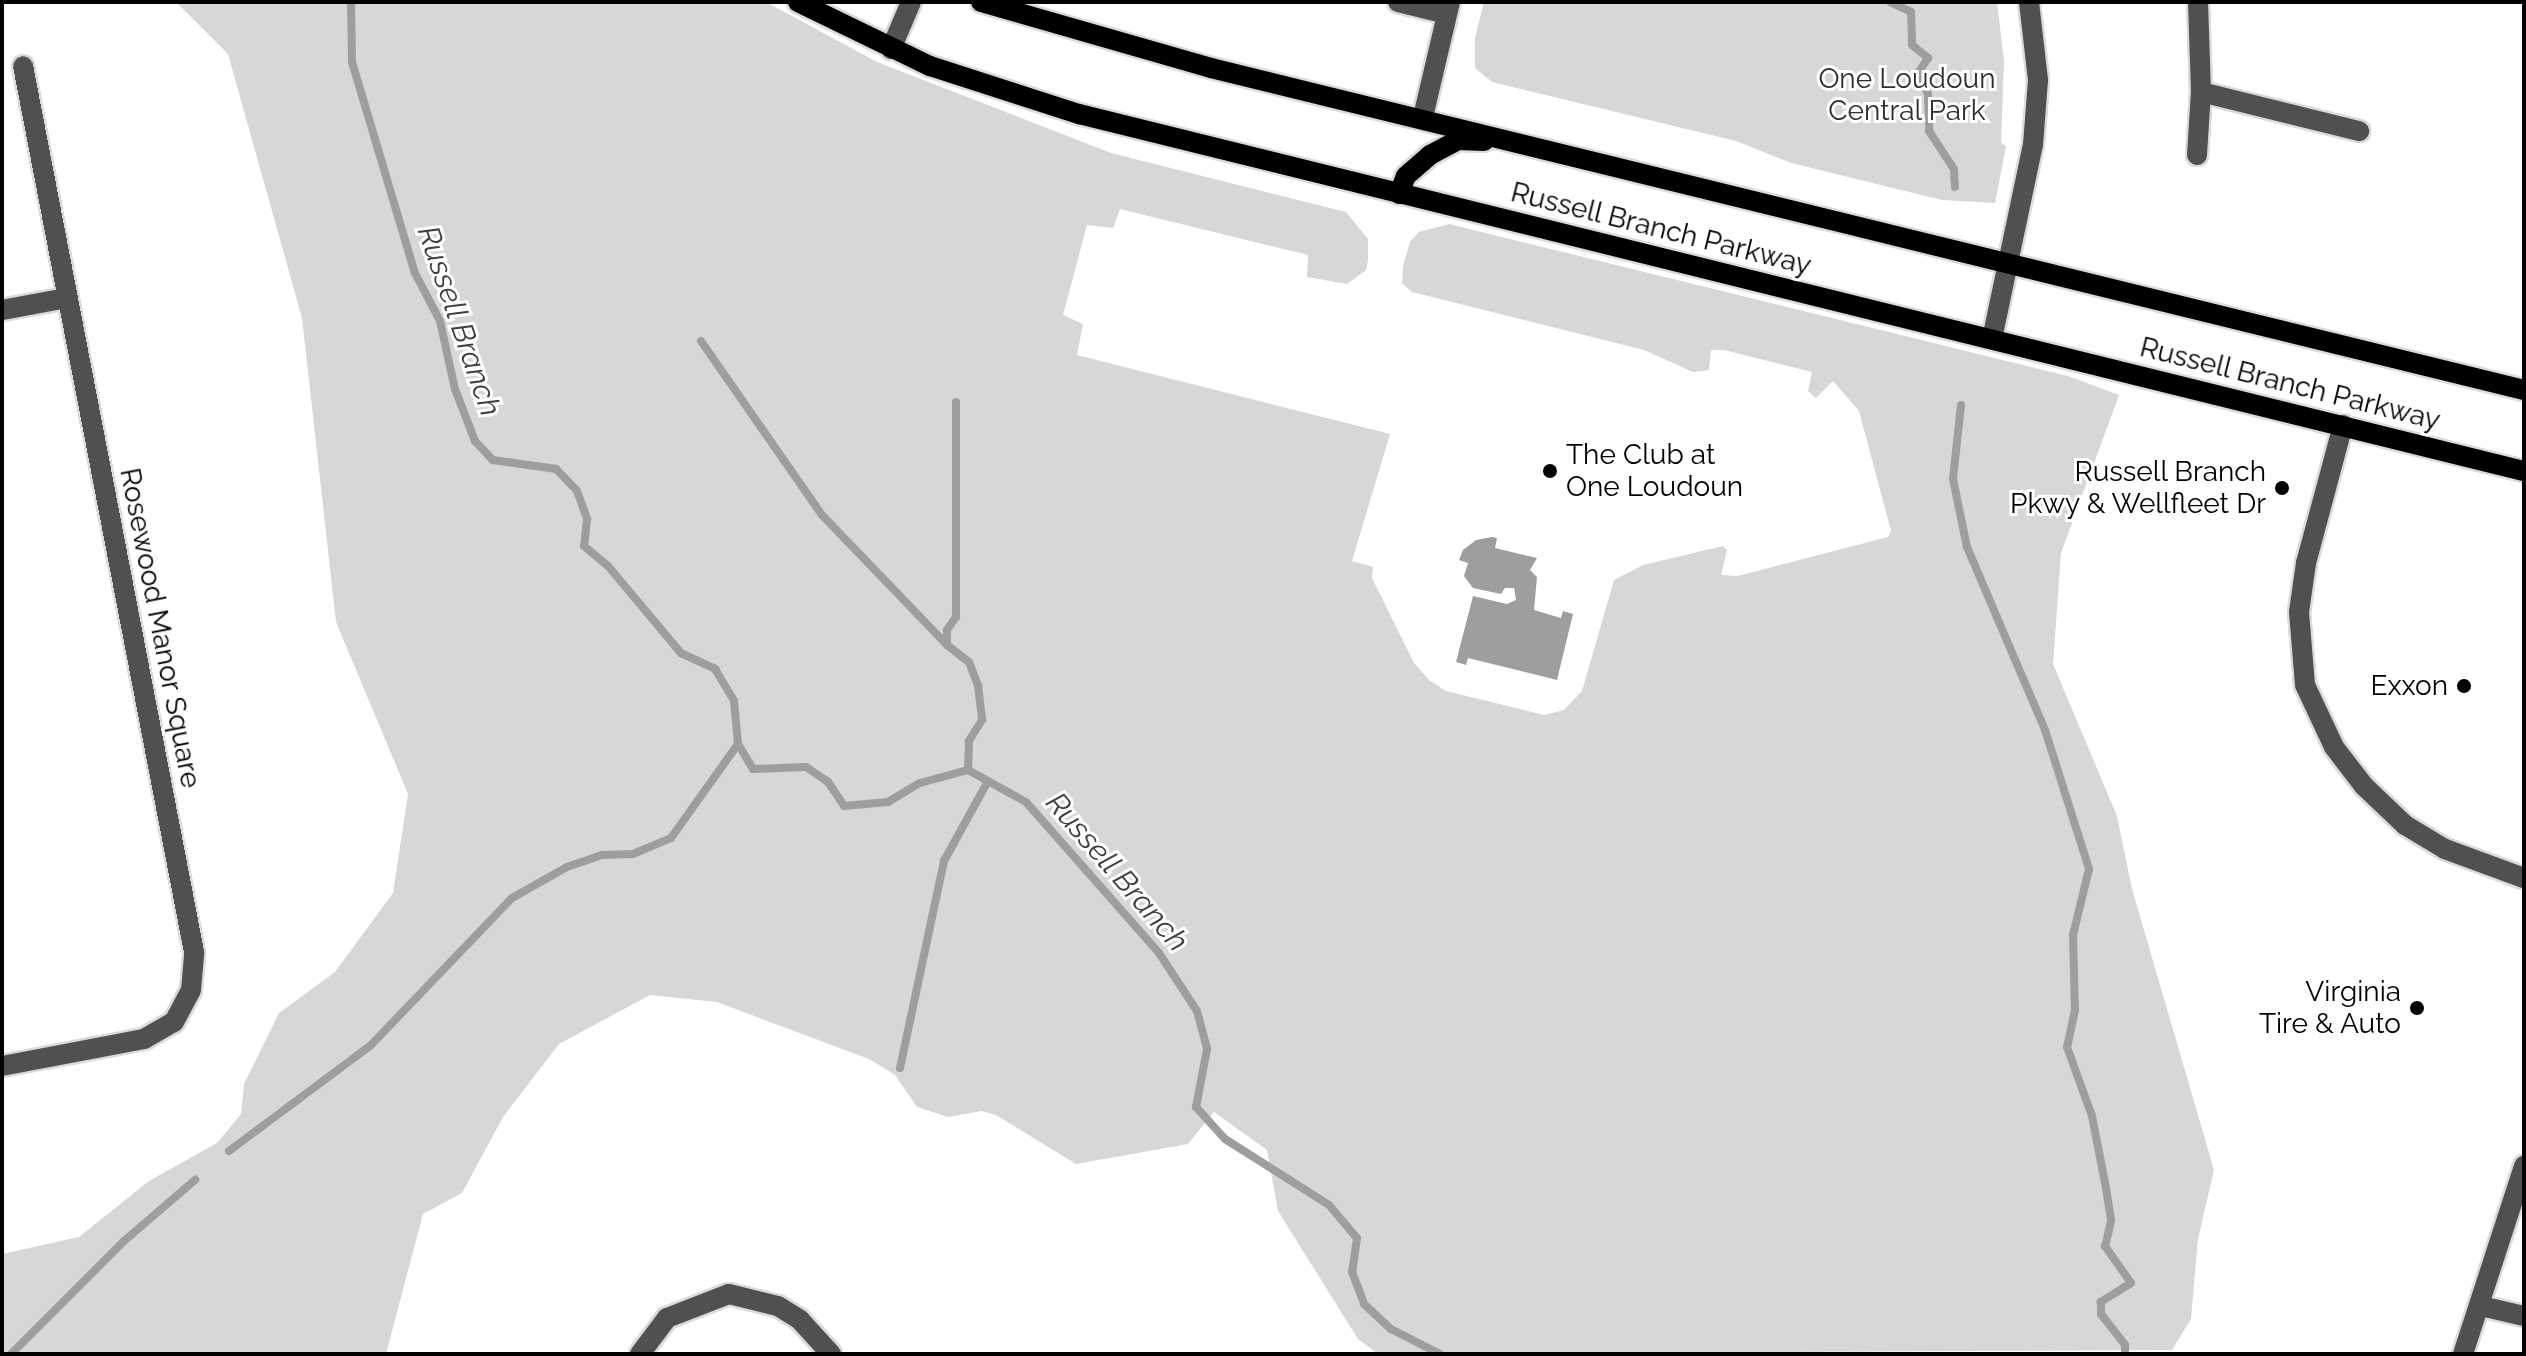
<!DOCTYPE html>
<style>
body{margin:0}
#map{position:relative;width:2526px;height:1356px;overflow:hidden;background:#fff;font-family:Raleway,sans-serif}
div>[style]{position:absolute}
.green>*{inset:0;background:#d7d7d7}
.water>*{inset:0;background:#9e9e9e}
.stream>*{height:8px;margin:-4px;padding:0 4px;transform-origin:4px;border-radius:4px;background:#9e9e9e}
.roads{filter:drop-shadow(2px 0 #dbdbdb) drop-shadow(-2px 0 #dbdbdb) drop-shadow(0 2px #dbdbdb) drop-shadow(0 -2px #dbdbdb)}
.minor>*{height:20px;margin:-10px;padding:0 10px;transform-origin:10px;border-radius:10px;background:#505050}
.major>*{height:20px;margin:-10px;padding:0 10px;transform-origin:10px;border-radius:10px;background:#000}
.dots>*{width:22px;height:22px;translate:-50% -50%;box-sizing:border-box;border:4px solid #fff;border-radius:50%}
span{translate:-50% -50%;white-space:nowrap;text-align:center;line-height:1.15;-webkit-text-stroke:6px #fff;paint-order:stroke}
.park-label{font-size:28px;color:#2e2e2e}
.street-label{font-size:28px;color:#000}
.poi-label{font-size:28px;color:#000}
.left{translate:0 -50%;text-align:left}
.right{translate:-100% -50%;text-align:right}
.water-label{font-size:30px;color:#3f3f3f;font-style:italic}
.frame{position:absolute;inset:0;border:4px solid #000;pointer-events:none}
</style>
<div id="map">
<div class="green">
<div style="clip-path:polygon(176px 2px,766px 2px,877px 62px,1111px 153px,1346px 212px,1368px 239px,1368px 261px,1366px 270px,1347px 284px,1307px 277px,1308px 255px,1120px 209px,1113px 228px,1087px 225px,1063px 315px,1083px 324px,1077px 355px,1390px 434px,1352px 561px,1373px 567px,1372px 578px,1414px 663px,1429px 680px,1446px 691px,1544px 715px,1564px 710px,1582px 691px,1614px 580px,1643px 565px,1723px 546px,1727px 550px,1721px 575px,1738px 576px,1888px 537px,1891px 531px,1859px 411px,1833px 381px,1816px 398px,1808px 391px,1812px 372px,1724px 350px,1711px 350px,1709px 370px,1693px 372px,1644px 350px,1412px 292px,1402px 283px,1403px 266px,1410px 242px,1419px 232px,1449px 224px,2068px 376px,2119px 395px,2061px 553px,2053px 664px,2117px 816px,2132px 889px,2214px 1170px,2198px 1239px,2191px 1319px,2172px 1350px,1378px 1354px,1358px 1339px,1278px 1211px,1267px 1150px,1214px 1112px,1188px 1144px,1076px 1164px,996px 1115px,982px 1111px,948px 1117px,917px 1107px,895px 1075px,869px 1059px,717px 1002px,650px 995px,559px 1044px,503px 1117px,462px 1193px,423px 1214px,386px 1354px,2px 1354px,2px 1254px,79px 1237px,149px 1181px,217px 1143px,241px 1114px,244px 1084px,279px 1013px,335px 972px,393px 893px,408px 794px,336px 622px,302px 318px,228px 54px)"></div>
<div style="clip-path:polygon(1484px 2px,1997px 2px,2004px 61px,2001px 142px,2006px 147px,1995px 203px,1942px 200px,1791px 163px,1736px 141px,1492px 82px,1475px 68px,1475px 38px)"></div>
</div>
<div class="water">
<div style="clip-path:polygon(1492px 537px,1497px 538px,1495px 548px,1537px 558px,1530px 570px,1537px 577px,1534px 610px,1561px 618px,1563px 611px,1573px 614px,1557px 680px,1468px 658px,1466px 665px,1456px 662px,1473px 596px,1507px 604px,1516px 600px,1514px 588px,1505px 588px,1501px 594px,1473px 588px,1464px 576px,1468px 563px,1459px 560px,1463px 550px,1476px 540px)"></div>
</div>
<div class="stream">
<div style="left:351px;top:2px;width:60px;rotate:89deg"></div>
<div style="left:352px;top:62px;width:220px;rotate:73.4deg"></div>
<div style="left:415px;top:273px;width:54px;rotate:62.5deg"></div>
<div style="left:440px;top:321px;width:70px;rotate:77.6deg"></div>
<div style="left:455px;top:389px;width:56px;rotate:69deg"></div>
<div style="left:475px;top:441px;width:26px;rotate:47deg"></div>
<div style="left:493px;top:460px;width:64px;rotate:8.1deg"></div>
<div style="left:556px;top:469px;width:30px;rotate:46deg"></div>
<div style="left:577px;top:491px;width:30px;rotate:70deg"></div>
<div style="left:587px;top:519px;width:27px;rotate:96deg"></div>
<div style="left:584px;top:546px;width:31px;rotate:40deg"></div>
<div style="left:608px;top:566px;width:114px;rotate:50deg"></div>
<div style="left:681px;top:653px;width:38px;rotate:25deg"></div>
<div style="left:715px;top:669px;width:37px;rotate:59deg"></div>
<div style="left:734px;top:701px;width:43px;rotate:84.7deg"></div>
<div style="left:738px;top:744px;width:29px;rotate:59deg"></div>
<div style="left:753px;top:769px;width:53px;rotate:-2.2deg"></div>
<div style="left:806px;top:767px;width:27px;rotate:34deg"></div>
<div style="left:828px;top:782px;width:29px;rotate:56deg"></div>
<div style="left:844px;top:806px;width:44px;rotate:-5.2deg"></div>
<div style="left:888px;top:802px;width:37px;rotate:-31deg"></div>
<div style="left:920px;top:783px;width:50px;rotate:-15.2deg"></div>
<div style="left:968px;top:770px;width:66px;rotate:28.9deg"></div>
<div style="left:1026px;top:802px;width:201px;rotate:48.6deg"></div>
<div style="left:1159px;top:953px;width:69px;rotate:56.8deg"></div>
<div style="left:1197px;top:1011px;width:39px;rotate:75deg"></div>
<div style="left:1207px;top:1049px;width:59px;rotate:100.7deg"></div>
<div style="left:1196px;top:1107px;width:43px;rotate:47.8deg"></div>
<div style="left:1225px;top:1139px;width:123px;rotate:32.4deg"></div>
<div style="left:1329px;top:1205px;width:43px;rotate:49.7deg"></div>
<div style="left:1357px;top:1238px;width:34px;rotate:98deg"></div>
<div style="left:1352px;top:1272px;width:34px;rotate:69deg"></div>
<div style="left:1364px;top:1304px;width:37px;rotate:43deg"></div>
<div style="left:1391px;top:1329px;width:55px;rotate:27deg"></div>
<div style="left:1890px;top:2px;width:23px;rotate:25deg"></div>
<div style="left:1911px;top:12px;width:33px;rotate:88deg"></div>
<div style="left:1912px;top:45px;width:21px;rotate:39deg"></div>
<div style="left:1928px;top:58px;width:17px;rotate:123deg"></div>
<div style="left:1919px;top:72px;width:24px;rotate:68deg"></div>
<div style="left:1928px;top:94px;width:37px;rotate:88deg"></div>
<div style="left:1929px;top:131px;width:45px;rotate:56.7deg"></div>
<div style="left:1954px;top:169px;width:18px;rotate:87deg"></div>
<div style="left:701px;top:341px;width:212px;rotate:55.2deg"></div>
<div style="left:822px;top:515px;width:180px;rotate:46.1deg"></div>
<div style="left:956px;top:402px;width:215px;rotate:90deg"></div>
<div style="left:956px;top:617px;width:16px;rotate:125deg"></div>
<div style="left:947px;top:630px;width:15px;rotate:90deg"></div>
<div style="left:947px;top:645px;width:28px;rotate:38deg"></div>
<div style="left:969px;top:662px;width:26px;rotate:69deg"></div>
<div style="left:978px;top:686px;width:34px;rotate:83deg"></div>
<div style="left:982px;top:720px;width:25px;rotate:122deg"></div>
<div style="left:969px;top:741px;width:29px;rotate:92deg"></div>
<div style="left:1961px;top:405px;width:74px;rotate:96.2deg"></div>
<div style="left:1953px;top:479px;width:69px;rotate:78.4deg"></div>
<div style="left:1967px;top:547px;width:199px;rotate:66.9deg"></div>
<div style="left:2045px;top:730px;width:146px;rotate:72.4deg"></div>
<div style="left:2089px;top:869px;width:68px;rotate:103.6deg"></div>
<div style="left:2073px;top:935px;width:75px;rotate:88.5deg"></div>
<div style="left:2075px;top:1010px;width:38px;rotate:102deg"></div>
<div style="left:2067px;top:1047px;width:73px;rotate:70.1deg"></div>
<div style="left:2092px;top:1116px;width:73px;rotate:79deg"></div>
<div style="left:2106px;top:1188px;width:33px;rotate:81deg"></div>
<div style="left:2111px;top:1221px;width:26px;rotate:103deg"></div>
<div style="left:2105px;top:1246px;width:45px;rotate:54.9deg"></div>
<div style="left:2131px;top:1283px;width:36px;rotate:148deg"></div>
<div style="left:2101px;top:1302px;width:12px;rotate:90deg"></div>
<div style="left:2101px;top:1314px;width:39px;rotate:52deg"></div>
<div style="left:2125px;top:1345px;width:9px;rotate:90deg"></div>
<div style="left:900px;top:1068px;width:212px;rotate:-78deg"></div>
<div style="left:944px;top:861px;width:91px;rotate:-61.2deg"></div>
<div style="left:229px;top:1151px;width:177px;rotate:-36.7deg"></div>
<div style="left:371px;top:1045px;width:204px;rotate:-46.2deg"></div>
<div style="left:512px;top:898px;width:63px;rotate:-29.4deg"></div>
<div style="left:567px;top:867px;width:37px;rotate:-19deg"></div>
<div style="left:602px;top:855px;width:31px;rotate:-2deg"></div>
<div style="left:633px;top:854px;width:41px;rotate:-22.8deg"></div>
<div style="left:671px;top:838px;width:115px;rotate:-54.5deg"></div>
<div style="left:11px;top:1354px;width:160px;rotate:-45deg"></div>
<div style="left:124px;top:1241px;width:94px;rotate:-40.7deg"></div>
</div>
<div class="roads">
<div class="minor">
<div style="left:1398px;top:2px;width:50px;rotate:13.8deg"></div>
<div style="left:891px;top:49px;width:51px;rotate:-66.9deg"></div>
<div style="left:2201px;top:92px;width:163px;rotate:13.9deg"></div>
<div style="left:1423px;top:117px;width:118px;rotate:-76.8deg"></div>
<div style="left:2197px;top:155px;width:63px;rotate:-86.4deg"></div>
<div style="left:2201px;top:92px;width:90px;rotate:-91.9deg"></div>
<div style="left:2px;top:310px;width:66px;rotate:-10.5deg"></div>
<div style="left:1992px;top:339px;width:198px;rotate:-78.1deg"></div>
<div style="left:2033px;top:145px;width:65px;rotate:-85.6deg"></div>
<div style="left:2038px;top:80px;width:79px;rotate:-96.6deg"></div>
<div style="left:2343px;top:425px;width:143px;rotate:105deg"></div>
<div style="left:2306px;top:563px;width:49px;rotate:98.1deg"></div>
<div style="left:2299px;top:612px;width:73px;rotate:85.3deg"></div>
<div style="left:2305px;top:685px;width:68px;rotate:64.9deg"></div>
<div style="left:2334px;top:747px;width:49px;rotate:52.4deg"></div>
<div style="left:2364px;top:786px;width:57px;rotate:43.6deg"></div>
<div style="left:2405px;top:825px;width:47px;rotate:31deg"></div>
<div style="left:2445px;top:849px;width:84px;rotate:20.2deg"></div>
<div style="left:2px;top:1066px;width:145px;rotate:-10.8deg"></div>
<div style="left:144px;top:1039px;width:34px;rotate:-30deg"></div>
<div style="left:174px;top:1022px;width:36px;rotate:-62deg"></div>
<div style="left:191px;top:990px;width:38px;rotate:-85deg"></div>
<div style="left:194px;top:952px;width:902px;rotate:-100.92deg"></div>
<div style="left:2481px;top:1306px;width:44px;rotate:13.1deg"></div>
<div style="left:640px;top:1354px;width:45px;rotate:-53.1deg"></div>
<div style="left:667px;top:1318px;width:66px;rotate:-21.2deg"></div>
<div style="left:729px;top:1294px;width:50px;rotate:13.8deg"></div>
<div style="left:778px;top:1306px;width:26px;rotate:32deg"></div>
<div style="left:800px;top:1320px;width:46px;rotate:47.6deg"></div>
<div style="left:2463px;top:1354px;width:198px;rotate:-72deg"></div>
</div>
<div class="major">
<div style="left:798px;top:2px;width:147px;rotate:25.9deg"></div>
<div style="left:930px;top:66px;width:157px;rotate:17.9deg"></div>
<div style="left:1079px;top:114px;width:1488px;rotate:13.88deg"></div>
<div style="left:981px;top:2px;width:239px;rotate:16deg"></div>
<div style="left:1211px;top:68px;width:1352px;rotate:13.78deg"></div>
<div style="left:1399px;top:194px;width:19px;rotate:-69deg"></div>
<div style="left:1406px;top:176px;width:32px;rotate:-41deg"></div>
<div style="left:1430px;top:155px;width:32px;rotate:-28deg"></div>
<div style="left:1458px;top:140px;width:26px;rotate:2deg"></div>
</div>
</div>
<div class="dots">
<div style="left:1550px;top:471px;background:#000"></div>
<div style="left:2282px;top:488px;background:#000"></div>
<div style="left:2464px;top:686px;background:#000"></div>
<div style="left:2417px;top:1008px;background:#000"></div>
</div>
<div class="park-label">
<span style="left:1907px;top:95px">One Loudoun<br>Central Park</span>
</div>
<div class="street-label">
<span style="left:1661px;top:229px;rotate:14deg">Russell Branch Parkway</span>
<span style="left:2290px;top:384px;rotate:14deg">Russell Branch Parkway</span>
<span style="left:160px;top:628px;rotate:79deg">Rosewood Manor Square</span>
</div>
<div class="poi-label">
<span class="left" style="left:1566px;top:471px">The Club at<br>One Loudoun</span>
<span class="right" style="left:2266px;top:488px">Russell Branch<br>Pkwy &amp; Wellfleet Dr</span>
<span class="right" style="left:2448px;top:686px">Exxon</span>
<span class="right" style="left:2401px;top:1008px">Virginia<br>Tire &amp; Auto</span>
</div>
<div class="water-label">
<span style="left:459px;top:321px;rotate:71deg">Russell Branch</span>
<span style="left:1117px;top:872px;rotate:49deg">Russell Branch</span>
</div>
<div class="frame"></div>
</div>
